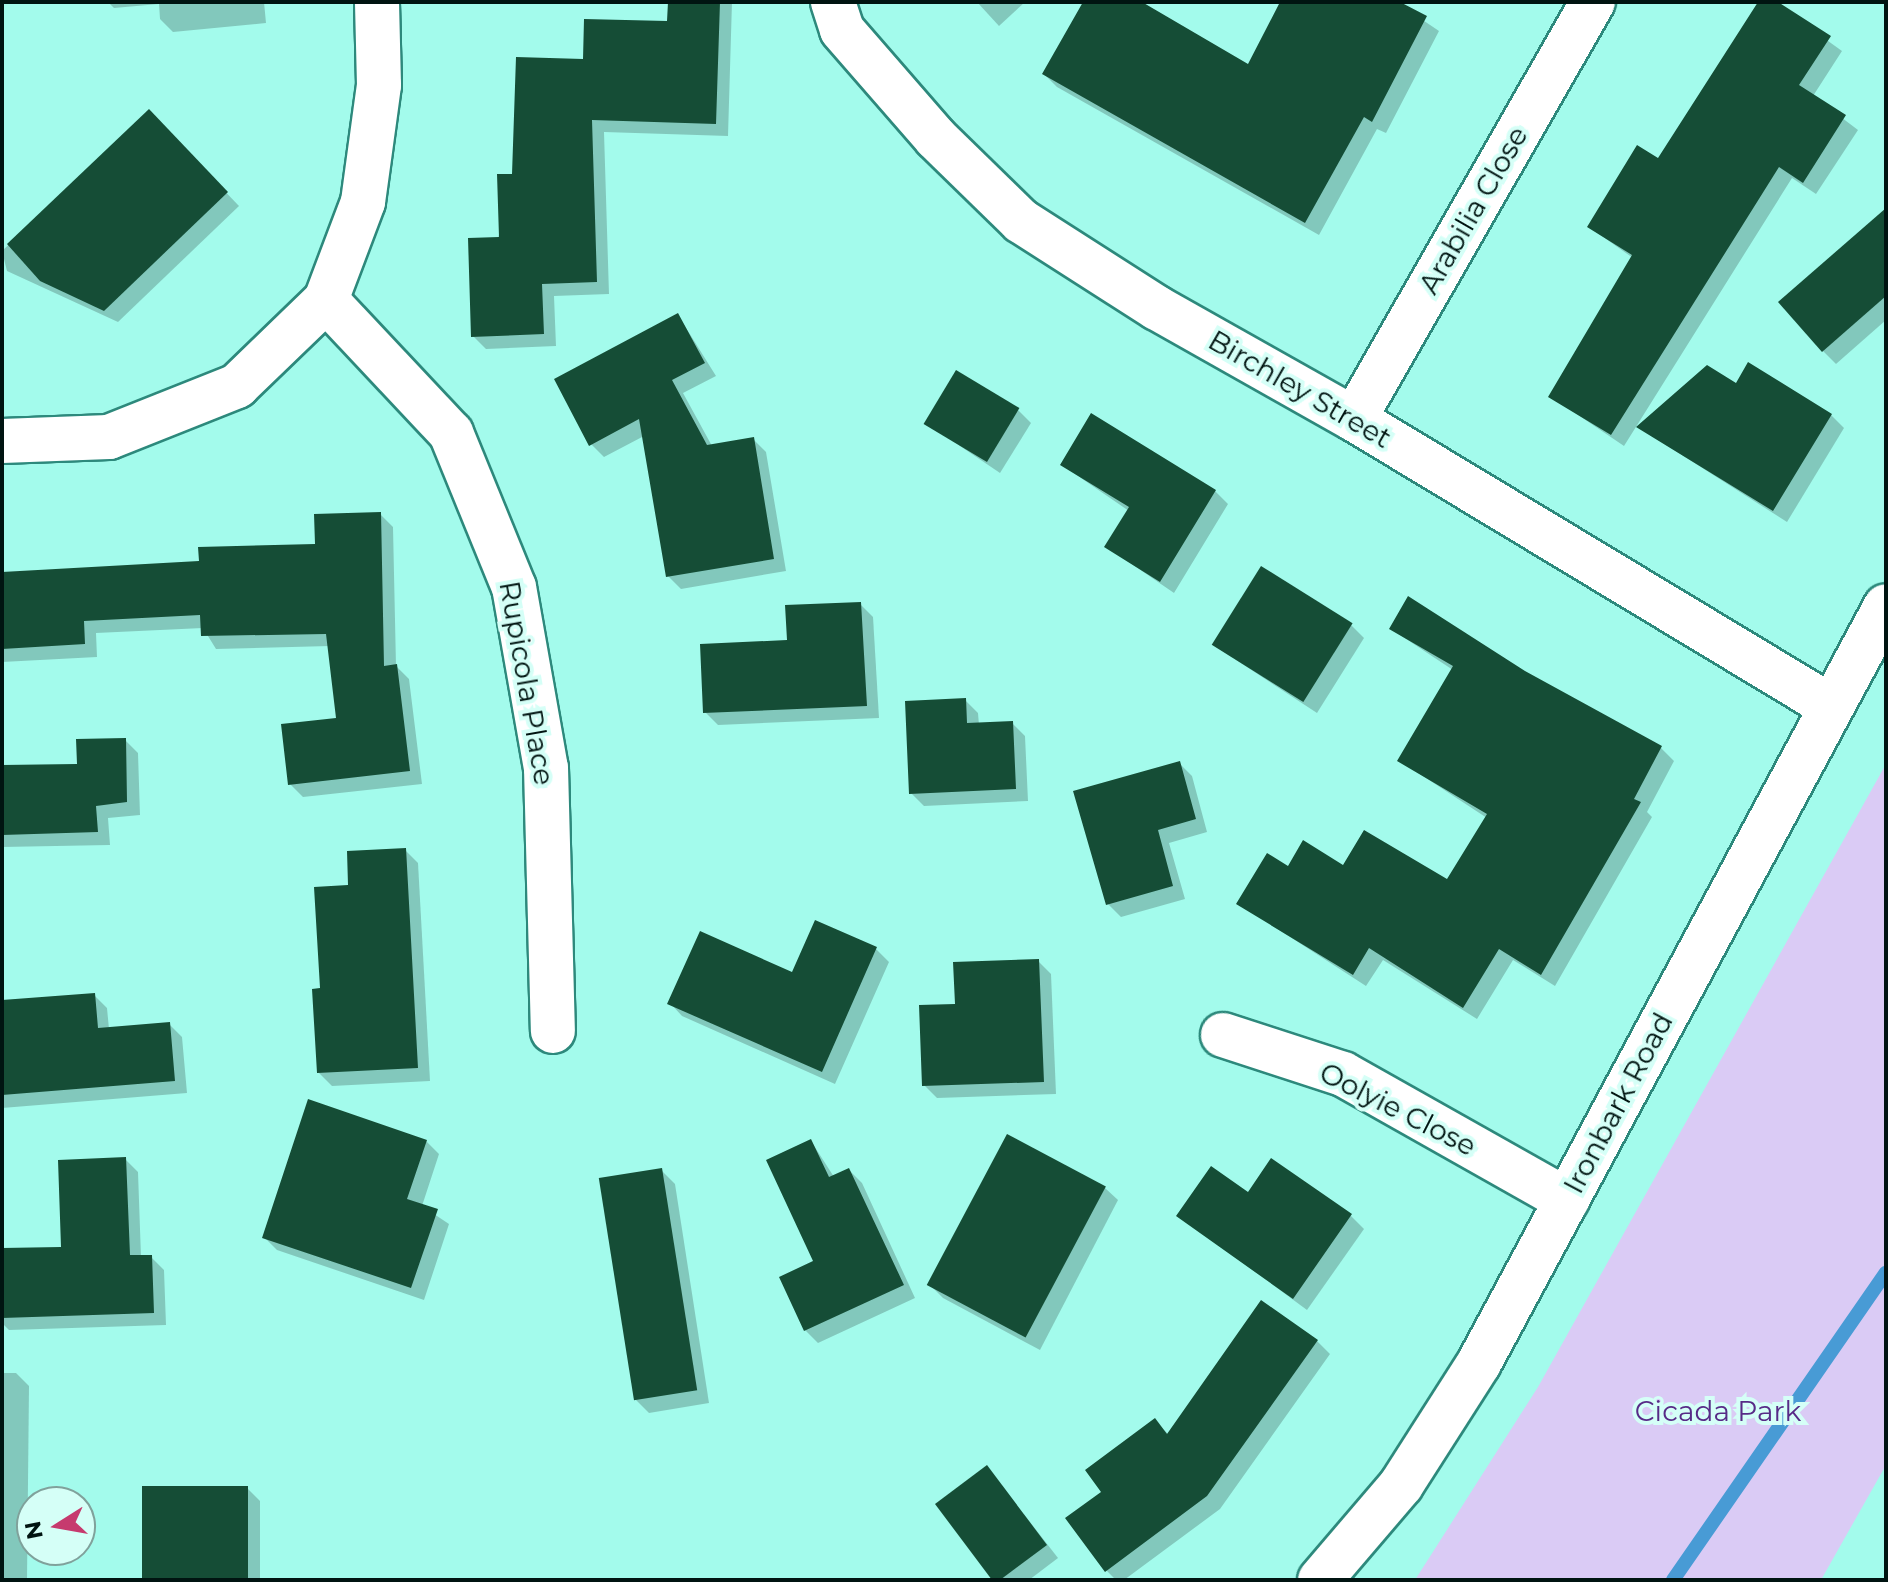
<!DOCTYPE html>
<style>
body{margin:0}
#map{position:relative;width:1888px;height:1582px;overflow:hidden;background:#a3fbec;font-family:Montserrat,sans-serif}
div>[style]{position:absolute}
.green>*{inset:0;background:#dacbf5}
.shadow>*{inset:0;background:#0003}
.stream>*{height:14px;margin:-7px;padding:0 7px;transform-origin:7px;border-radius:7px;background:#489bd5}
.building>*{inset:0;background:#154d36;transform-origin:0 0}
.roads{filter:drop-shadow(2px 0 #2d897c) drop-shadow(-2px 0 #2d897c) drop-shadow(0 2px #2d897c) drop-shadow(0 -2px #2d897c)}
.minor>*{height:44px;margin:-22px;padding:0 22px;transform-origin:22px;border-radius:22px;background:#fff}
span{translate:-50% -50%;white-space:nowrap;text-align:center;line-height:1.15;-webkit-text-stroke:8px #d5fff7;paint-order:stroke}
.street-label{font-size:28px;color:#001411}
.park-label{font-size:28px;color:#572b87}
.frame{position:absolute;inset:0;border:4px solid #001411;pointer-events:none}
.north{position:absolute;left:16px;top:1486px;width:80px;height:80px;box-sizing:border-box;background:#d5fff7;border:2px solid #80a19b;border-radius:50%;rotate:259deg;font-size:22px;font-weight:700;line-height:32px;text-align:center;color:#001411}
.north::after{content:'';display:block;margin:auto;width:28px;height:36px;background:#c63a6e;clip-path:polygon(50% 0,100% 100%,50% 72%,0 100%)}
</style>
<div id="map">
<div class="green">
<div style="clip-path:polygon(1886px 764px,1886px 1465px,1821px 1580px,1415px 1580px,1538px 1387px)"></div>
</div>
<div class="shadow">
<div style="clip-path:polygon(108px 2px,264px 2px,266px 23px,173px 32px,160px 19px,159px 4px,114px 8px)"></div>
<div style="clip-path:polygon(670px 2px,732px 2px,728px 136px,604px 132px,609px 294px,554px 296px,556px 346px,486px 349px,473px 336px,514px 176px,585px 61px,669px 23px)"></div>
<div style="clip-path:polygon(977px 2px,1025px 2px,999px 26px)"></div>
<div style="clip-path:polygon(1086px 2px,1138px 2px,1248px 67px,1282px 2px,1396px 2px,1439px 31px,1386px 133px,1377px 129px,1319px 235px,1057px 87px,1044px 74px)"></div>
<div style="clip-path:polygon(1761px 2px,1774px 2px,1842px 51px,1813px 96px,1858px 130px,1816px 194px,1792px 178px,1624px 446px,1550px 396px,1633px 258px,1589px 227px,1658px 161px)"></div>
<div style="clip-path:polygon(149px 112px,239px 206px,118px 322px,7px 271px,2px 251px)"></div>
<div style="clip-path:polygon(1886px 211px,1886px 320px,1836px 364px,1823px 351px)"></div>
<div style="clip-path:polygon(678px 315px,716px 376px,683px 393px,712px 446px,753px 439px,766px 452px,786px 571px,681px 589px,668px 576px,644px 436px,604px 457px,591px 444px)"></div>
<div style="clip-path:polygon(1736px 386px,1831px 415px,1844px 428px,1787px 522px,1638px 427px)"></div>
<div style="clip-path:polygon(1018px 410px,1031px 423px,1000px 473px,926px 423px)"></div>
<div style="clip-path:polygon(1062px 465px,1215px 491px,1228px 504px,1174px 593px,1107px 547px,1129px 511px)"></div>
<div style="clip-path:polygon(380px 514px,393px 527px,396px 666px,409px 679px,422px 784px,303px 797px,290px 784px,339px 719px,330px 646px,216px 649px,203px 628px,96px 633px,97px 657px,2px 662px,2px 574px,201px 563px,317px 546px)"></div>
<div style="clip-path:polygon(860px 604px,873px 617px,879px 718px,718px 725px,705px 712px)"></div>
<div style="clip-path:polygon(1351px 625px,1364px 638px,1317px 713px,1215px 646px)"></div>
<div style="clip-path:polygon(1391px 629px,1524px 672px,1661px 748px,1674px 761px,1647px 812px,1652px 817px,1555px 986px,1513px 960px,1477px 1019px,1383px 960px,1366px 986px,1239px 904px,1288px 869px,1344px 867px,1448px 882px,1487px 818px,1400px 761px,1453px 670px)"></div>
<div style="clip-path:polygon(965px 700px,978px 713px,979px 725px,1012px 723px,1025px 736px,1028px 801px,924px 806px,911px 793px)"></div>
<div style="clip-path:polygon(125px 740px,138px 753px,140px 815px,108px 818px,110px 845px,2px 847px,2px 767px,79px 766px)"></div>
<div style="clip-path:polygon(1179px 763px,1192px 776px,1207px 832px,1169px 843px,1185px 899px,1121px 917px,1108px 904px)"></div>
<div style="clip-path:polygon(405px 850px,418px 863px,430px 1081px,332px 1086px,319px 1073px,322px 990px,351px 887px)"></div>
<div style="clip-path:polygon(876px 949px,889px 962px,835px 1084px,682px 1016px,670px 1003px,793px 975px)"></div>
<div style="clip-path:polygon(1038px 961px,1051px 974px,1056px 1094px,937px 1098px,924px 1085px,957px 1006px)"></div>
<div style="clip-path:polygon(94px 995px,107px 1008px,109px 1029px,169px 1024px,182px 1037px,187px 1093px,2px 1108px,2px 1002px)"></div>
<div style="clip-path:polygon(1008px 1136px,1105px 1188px,1118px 1200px,1040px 1350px,943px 1298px,930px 1285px)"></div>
<div style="clip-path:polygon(426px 1141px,439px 1154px,422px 1206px,449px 1224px,424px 1300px,277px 1250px,264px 1237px)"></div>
<div style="clip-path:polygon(811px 1141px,834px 1177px,849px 1170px,862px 1183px,915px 1298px,818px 1343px,805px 1330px,816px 1262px)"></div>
<div style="clip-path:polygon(125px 1159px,138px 1172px,141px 1257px,151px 1257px,164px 1270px,166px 1325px,9px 1330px,2px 1323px,2px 1250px,63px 1249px)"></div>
<div style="clip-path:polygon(662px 1171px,675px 1184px,709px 1403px,649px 1413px,636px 1400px)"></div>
<div style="clip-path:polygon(1248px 1195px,1351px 1216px,1364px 1229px,1307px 1310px,1179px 1216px)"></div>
<div style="clip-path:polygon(1317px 1341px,1330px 1354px,1220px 1509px,1124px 1580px,1116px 1580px,1107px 1571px,1104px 1492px,1155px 1421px,1169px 1435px)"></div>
<div style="clip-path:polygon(2px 1373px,16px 1373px,29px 1386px,27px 1580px,2px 1580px)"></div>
<div style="clip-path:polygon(987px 1467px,1058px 1558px,1029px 1580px,994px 1580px)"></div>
<div style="clip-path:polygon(247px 1488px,260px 1501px,260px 1580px,144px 1580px)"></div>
</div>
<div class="stream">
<div style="left:1673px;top:1580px;width:374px;rotate:-55.3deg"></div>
</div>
<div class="building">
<div style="clip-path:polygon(668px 2px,720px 2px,716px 124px,592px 120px,597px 282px,542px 284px,544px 334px,471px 337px,468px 238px,499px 237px,497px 174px,512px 174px,516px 57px,583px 59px,584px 19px,667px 21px)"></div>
<div style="clip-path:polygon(1083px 2px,1142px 2px,1248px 64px,1280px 2px,1400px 2px,1427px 16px,1372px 122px,1364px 117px,1305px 223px,1042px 74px)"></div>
<div style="clip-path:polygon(1758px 2px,1778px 2px,1831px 36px,1799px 85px,1846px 115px,1803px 183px,1779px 167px,1611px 435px,1548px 397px,1632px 255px,1587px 227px,1637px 145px,1658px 158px)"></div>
<div style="clip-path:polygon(149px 109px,228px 192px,104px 311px,40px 281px,7px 244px)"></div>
<div style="clip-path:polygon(1886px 208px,1886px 296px,1822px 352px,1778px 302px)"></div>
<div style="clip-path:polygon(678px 313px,705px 363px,672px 380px,707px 445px,754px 437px,774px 559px,666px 577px,639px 419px,589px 446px,554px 379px)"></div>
<div style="clip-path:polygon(1748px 362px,1832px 414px,1773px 511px,1636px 427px,1707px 365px,1736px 383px)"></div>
<div style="left:956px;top:370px;width:74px;height:63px;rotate:31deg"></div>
<div style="clip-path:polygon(1091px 413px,1216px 490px,1160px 582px,1104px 547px,1129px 507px,1060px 465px)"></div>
<div style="clip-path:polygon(381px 512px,384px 666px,397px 664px,410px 771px,288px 785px,281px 724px,336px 718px,326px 634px,201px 636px,200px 615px,84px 621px,85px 644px,2px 649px,2px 572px,199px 561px,198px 547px,315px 544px,314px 514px)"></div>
<div style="left:1261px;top:566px;width:108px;height:93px;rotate:32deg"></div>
<div style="clip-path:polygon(1408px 596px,1525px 671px,1662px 746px,1634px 799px,1641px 802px,1541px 975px,1499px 949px,1463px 1008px,1369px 948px,1353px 975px,1236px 904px,1267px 853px,1288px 866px,1303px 840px,1343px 865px,1364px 830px,1447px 879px,1487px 814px,1397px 761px,1453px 666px,1389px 629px)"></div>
<div style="clip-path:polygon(861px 602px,867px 706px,703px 713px,700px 644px,787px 640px,785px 605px)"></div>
<div style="clip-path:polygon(966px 698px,967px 723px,1013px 721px,1016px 789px,909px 794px,905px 701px)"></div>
<div style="clip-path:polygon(126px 738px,127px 802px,96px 806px,98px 832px,2px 835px,2px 765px,77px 764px,76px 739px)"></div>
<div style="clip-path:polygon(1180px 761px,1196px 819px,1158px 830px,1173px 886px,1106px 905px,1073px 791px)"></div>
<div style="clip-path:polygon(406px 848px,418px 1068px,317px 1073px,312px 989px,320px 988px,314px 887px,348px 885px,347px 851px)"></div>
<div style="clip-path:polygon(815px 920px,877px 947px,822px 1072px,667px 1004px,700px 931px,792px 972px)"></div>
<div style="clip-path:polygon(1039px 959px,1044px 1082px,922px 1086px,919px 1005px,955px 1004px,953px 962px)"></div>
<div style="clip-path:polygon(95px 993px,98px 1028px,170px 1022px,175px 1081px,2px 1095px,2px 1000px)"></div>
<div style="clip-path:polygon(308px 1099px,427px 1140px,407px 1199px,438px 1209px,411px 1288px,262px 1238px)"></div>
<div style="left:1007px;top:1134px;width:112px;height:171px;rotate:28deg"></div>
<div style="clip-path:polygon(811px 1139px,829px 1177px,849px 1168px,904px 1285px,804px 1331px,779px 1277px,813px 1261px,766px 1160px)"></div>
<div style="clip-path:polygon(126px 1157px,130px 1255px,152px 1255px,154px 1313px,2px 1318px,2px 1248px,61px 1247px,58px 1160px)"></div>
<div style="clip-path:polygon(1271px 1158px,1352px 1214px,1293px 1299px,1176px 1216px,1211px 1166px,1248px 1192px)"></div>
<div style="left:662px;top:1168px;width:225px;height:64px;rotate:81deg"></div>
<div style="clip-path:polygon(1261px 1300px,1318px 1340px,1207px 1496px,1105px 1572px,1065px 1518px,1101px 1492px,1085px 1470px,1155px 1418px,1167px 1434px)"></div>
<div style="clip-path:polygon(987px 1465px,1047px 1545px,1000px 1580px,992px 1580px,935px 1504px)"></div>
<div style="left:142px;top:1486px;width:106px;height:94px"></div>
</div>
<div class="roads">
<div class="minor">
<div style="left:833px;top:2px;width:29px;rotate:72deg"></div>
<div style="left:842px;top:30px;width:143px;rotate:49deg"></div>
<div style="left:936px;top:138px;width:119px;rotate:44.3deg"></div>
<div style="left:1021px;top:221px;width:161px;rotate:32.6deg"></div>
<div style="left:1157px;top:308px;width:226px;rotate:29.4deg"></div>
<div style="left:1354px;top:419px;width:556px;rotate:31.09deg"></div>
<div style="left:326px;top:300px;width:183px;rotate:46.8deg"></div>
<div style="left:451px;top:433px;width:166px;rotate:67.8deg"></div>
<div style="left:514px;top:587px;width:184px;rotate:80deg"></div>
<div style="left:546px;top:768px;width:263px;rotate:88.5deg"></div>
<div style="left:1354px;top:419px;width:481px;rotate:-60.2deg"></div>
<div style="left:2px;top:441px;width:107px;rotate:-2.1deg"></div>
<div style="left:109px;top:437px;width:138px;rotate:-21.7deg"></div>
<div style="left:237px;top:386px;width:124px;rotate:-44deg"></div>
<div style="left:326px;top:300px;width:105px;rotate:-69.3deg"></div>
<div style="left:363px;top:202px;width:118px;rotate:-82.2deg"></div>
<div style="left:379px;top:85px;width:83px;rotate:-91.4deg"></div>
<div style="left:1223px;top:1035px;width:126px;rotate:18deg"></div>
<div style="left:1343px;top:1074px;width:257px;rotate:29.4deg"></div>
<div style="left:1320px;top:1580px;width:125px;rotate:-49.5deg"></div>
<div style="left:1401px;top:1485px;width:145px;rotate:-57.4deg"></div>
<div style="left:1479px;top:1363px;width:859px;rotate:-61.74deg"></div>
</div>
</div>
<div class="street-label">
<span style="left:1473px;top:210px;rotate:-60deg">Arabilia Close</span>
<span style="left:1300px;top:389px;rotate:30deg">Birchley Street</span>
<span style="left:527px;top:683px;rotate:80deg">Rupicola Place</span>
<span style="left:1618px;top:1103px;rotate:-62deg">Ironbark Road</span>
<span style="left:1398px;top:1109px;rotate:27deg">Oolyie Close</span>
</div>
<div class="park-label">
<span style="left:1718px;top:1411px">Cicada Park</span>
</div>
<div class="frame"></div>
<div class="north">N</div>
</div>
